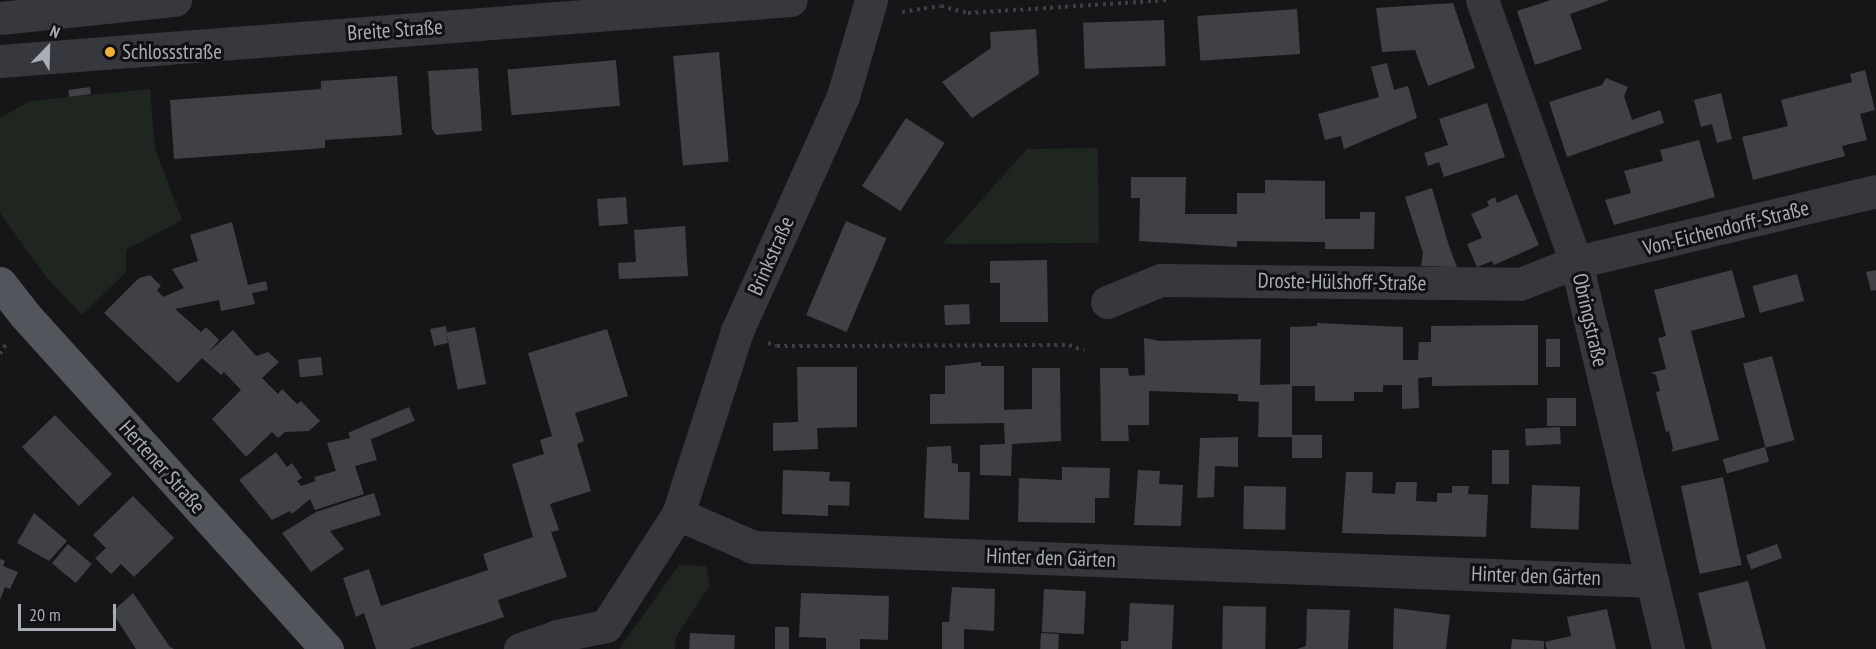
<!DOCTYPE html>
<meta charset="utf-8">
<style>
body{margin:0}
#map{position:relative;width:1876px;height:649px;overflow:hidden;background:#161618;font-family:"PT Sans Narrow",sans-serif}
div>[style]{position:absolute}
.green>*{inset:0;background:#1e261f}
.building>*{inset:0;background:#404145;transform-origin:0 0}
.path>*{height:4px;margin-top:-2px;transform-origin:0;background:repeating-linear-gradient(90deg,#3d3f44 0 3px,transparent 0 7.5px)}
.minor>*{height:33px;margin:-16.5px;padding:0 16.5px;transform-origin:16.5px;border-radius:16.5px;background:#37383d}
.major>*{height:33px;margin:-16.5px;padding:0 16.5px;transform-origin:16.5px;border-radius:16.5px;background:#53555c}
.dots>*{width:16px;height:16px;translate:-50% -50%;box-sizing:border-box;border:3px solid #111113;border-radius:50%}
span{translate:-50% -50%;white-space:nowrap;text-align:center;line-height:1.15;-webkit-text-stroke:6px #111113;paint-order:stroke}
.street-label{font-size:21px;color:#a8adb8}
.poi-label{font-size:21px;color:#a8adb8}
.left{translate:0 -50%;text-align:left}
.north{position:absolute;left:18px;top:18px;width:60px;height:60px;-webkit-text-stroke:4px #111113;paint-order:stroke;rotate:23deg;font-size:16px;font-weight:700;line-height:24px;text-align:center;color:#a8adb8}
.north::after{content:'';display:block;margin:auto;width:21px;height:27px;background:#a8adb8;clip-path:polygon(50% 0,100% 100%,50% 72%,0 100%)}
.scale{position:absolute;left:18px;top:604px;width:98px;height:27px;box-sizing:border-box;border:3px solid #a8adb8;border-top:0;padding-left:8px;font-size:18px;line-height:21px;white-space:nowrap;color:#a8adb8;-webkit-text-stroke:4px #111113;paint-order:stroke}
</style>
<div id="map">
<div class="green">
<div style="clip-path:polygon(150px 89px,155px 148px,182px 220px,126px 250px,126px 272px,82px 315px,46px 277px,0 213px,0 118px,30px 101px)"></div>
<div style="clip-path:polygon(1098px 148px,1099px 243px,942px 244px,1027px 149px)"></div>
<div style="clip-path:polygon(679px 565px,706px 566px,710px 585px,676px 637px,675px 649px,619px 649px)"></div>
</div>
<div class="building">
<div style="clip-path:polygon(1551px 0,1610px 0,1570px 14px,1582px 49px,1535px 65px,1517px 11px)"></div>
<div style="clip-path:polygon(1453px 3px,1475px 68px,1428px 86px,1415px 50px,1382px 52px,1376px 8px)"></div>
<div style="left:1297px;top:9px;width:45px;height:100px;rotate:86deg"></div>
<div style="left:1164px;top:20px;width:46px;height:81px;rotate:88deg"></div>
<div style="clip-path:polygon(1036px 29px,1039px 74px,972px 118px,942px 82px,991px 48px,990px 32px)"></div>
<div style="left:719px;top:52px;width:110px;height:46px;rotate:85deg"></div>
<div style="left:616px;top:60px;width:46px;height:109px;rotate:85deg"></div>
<div style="clip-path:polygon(1387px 63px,1394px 90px,1408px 86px,1417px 118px,1344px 149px,1341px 136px,1325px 140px,1318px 114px,1379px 97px,1371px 67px)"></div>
<div style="clip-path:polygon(478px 68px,482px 131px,436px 135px,432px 129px,428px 71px)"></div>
<div style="clip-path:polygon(1865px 70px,1875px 110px,1860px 114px,1867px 140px,1842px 146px,1845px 156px,1753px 180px,1742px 137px,1788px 126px,1781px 100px,1852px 82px,1850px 74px)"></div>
<div style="clip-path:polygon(397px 76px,402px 135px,325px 140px,325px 148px,174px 159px,170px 100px,321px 89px,321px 81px)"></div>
<div style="clip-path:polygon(1606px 78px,1628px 87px,1624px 96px,1632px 120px,1660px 110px,1664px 123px,1567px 157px,1549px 102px,1602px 85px)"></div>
<div style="left:90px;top:87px;width:7px;height:22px;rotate:82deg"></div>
<div style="clip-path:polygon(1721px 93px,1732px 139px,1717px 143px,1712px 124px,1701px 127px,1694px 100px)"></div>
<div style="clip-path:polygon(1487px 103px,1505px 157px,1444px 177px,1439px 162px,1428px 166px,1424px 153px,1448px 145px,1439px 119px)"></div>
<div style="left:906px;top:118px;width:46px;height:81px;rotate:33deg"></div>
<div style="clip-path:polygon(1699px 140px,1715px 197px,1614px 225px,1605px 200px,1631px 193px,1624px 171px,1663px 161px,1660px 150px)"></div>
<div style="clip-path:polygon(1131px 177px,1186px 177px,1185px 214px,1237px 214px,1237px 193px,1265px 193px,1265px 180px,1325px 181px,1325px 219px,1360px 219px,1360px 212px,1375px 212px,1374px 249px,1325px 249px,1325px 242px,1237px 241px,1237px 247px,1139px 241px,1140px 198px,1131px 198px)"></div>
<div style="clip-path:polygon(1432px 188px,1449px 246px,1457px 267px,1421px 266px,1423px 253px,1405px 197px)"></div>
<div style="clip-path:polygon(1517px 194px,1539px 245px,1494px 265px,1492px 261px,1477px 267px,1467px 244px,1482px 238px,1471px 214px,1489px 206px,1487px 201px,1495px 197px,1497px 203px)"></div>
<div style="left:626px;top:197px;width:27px;height:29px;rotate:86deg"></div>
<div style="left:846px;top:221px;width:44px;height:102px;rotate:23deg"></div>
<div style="clip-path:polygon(232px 222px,248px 285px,266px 281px,268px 290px,252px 293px,255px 304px,221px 311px,219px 300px,175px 309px,201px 332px,206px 327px,219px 340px,208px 353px,233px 330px,256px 356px,268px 352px,279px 362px,262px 378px,278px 394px,282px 389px,297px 404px,301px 401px,320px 421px,309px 431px,285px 432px,278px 438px,272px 432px,246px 457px,212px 419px,241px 390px,224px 372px,221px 375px,202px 358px,178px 383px,104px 313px,139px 278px,150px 275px,161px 286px,157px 290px,163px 297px,184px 288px,172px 269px,198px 261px,190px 235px)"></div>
<div style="clip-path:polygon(685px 226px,688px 276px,619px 279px,618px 263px,636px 262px,634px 230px)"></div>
<div style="clip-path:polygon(1047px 260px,1048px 322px,1000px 322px,1000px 283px,990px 283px,990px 261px)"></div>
<div style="clip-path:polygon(1732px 270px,1745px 317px,1691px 331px,1719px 440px,1671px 452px,1673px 448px,1669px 431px,1666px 432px,1656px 392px,1660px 391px,1656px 375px,1651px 373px,1666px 369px,1658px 338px,1666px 336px,1654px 290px)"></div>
<div style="clip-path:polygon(1876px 270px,1876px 290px,1871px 291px,1866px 272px)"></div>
<div style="left:1797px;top:274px;width:28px;height:46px;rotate:75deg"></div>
<div style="left:969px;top:304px;width:20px;height:25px;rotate:87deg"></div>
<div style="clip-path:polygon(1317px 323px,1403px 327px,1403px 360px,1418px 360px,1419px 342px,1431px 342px,1431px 326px,1538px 325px,1538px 385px,1432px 386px,1432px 377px,1418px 378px,1419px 408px,1402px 409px,1402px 385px,1383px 385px,1383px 392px,1354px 392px,1354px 401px,1315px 401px,1315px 386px,1292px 386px,1292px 437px,1258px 437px,1259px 402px,1238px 401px,1238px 394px,1149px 391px,1149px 425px,1128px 425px,1129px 441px,1101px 441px,1100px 368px,1128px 368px,1129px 376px,1145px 375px,1144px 338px,1160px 341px,1261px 339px,1260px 385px,1290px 384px,1290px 327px,1317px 326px)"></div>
<div style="clip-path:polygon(446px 326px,448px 343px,434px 346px,430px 329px)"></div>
<div style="left:475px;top:327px;width:58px;height:29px;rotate:79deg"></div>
<div style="clip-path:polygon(607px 329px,628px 396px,575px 413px,584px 441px,577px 444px,591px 491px,550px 504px,559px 530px,551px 532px,567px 577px,498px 600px,504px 617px,409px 649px,376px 649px,364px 613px,356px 617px,343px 578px,369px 569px,381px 606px,488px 570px,483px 554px,533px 537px,512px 464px,544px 454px,540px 440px,552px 436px,528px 353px)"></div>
<div style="left:1546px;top:339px;width:14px;height:28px"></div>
<div style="left:1772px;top:356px;width:87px;height:30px;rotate:75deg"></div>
<div style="left:321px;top:357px;width:18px;height:23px;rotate:84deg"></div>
<div style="clip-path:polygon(981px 362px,981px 366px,1004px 366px,1004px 410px,1032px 409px,1032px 368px,1060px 368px,1061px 441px,1012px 444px,1011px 476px,980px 475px,980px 445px,1005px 444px,1004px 423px,930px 424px,930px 394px,945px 394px,945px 366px)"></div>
<div style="clip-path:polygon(797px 367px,857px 367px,857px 427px,817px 428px,818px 449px,773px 451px,773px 423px,798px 422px)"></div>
<div style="left:1547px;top:398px;width:29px;height:28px"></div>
<div style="left:409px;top:407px;width:15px;height:66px;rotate:67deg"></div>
<div style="left:55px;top:415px;width:82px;height:46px;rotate:46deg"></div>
<div style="left:1560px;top:427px;width:17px;height:35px;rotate:87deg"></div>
<div style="clip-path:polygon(369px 434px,377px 460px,355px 466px,364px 494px,315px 510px,310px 499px,292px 514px,290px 511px,272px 520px,239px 480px,276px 452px,287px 467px,292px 463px,302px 478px,297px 481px,301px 486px,316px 481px,314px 477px,336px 471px,327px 443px)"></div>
<div style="left:1322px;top:435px;width:23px;height:30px;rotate:90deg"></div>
<div style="clip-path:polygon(1238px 437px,1238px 467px,1215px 466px,1214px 497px,1197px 498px,1200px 438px)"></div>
<div style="clip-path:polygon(951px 446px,952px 463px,958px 464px,958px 472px,970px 472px,969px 520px,924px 518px,927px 447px)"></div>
<div style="left:1765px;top:447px;width:15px;height:44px;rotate:74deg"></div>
<div style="left:1492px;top:450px;width:17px;height:34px"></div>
<div style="clip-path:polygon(1062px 467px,1110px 468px,1109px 498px,1095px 498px,1095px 523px,1018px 522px,1019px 478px,1062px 480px)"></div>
<div style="clip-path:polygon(783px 470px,830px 472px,829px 481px,850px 482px,849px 506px,828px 505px,828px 516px,782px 514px)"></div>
<div style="clip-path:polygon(1138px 470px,1160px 471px,1159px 484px,1183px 485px,1181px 526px,1134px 525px)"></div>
<div style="clip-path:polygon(1346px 472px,1373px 472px,1372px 493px,1395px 494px,1396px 482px,1417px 482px,1416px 501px,1437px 502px,1437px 493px,1452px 493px,1452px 486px,1469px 486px,1468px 494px,1488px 495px,1486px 537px,1342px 533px)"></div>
<div style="left:1723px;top:477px;width:90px;height:43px;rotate:78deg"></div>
<div style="left:1532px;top:485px;width:48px;height:43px;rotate:2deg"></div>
<div style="left:1244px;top:486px;width:42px;height:43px;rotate:1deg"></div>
<div style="clip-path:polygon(374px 493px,381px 515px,330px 531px,344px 549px,311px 572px,282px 533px,316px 512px)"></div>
<div style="clip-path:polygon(133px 496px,174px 538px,134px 577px,121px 564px,111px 574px,95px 558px,106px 548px,93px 535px)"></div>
<div style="clip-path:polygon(34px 513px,67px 541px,49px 561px,17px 543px)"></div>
<div style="left:68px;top:544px;width:31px;height:25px;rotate:40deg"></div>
<div style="left:1777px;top:544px;width:15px;height:33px;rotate:70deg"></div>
<div style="clip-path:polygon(0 559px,5px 561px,3px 566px,18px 572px,10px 589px,5px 587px,0 600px)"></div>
<div style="clip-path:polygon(1748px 581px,1766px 649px,1712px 649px,1698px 593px)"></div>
<div style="clip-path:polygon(952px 587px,995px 589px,994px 631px,964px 629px,964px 649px,942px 649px,942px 622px,949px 622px)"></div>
<div style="left:1044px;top:589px;width:42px;height:43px;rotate:3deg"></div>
<div style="clip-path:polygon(133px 593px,170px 647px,174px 649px,136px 649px,112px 612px)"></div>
<div style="clip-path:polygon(801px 593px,889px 596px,888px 640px,860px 639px,860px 649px,826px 649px,826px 638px,799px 637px)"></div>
<div style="clip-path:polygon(1130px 603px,1174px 605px,1172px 649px,1121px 649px,1121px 641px,1128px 641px)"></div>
<div style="left:1223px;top:606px;width:43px;height:43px;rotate:1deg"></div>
<div style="clip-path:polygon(1394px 608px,1450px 615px,1446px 649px,1393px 649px)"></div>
<div style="clip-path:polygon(1307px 609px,1350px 610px,1348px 649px,1297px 649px,1306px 646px)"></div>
<div style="clip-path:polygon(1607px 609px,1616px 649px,1547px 649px,1545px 642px,1571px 636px,1567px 617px)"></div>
<div style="left:775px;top:627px;width:14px;height:22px"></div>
<div style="left:690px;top:633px;width:45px;height:16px;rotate:3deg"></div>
<div style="left:1041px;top:633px;width:18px;height:16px;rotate:3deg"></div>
<div style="clip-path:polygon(1512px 639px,1544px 641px,1544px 649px,1511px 649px)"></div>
</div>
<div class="path">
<div style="left:902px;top:12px;width:39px;rotate:-9deg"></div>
<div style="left:941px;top:6px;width:28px;rotate:15deg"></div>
<div style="left:968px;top:13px;width:200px;rotate:-3.7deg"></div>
<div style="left:768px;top:343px;width:9px;rotate:18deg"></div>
<div style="left:777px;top:346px;width:292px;rotate:-0.2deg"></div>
<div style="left:1069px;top:345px;width:16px;rotate:22deg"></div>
<div style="left:0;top:354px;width:13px;rotate:-58deg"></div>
</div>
<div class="minor">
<div style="left:1482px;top:0;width:278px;rotate:70.3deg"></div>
<div style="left:1576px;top:262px;width:398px;rotate:76.6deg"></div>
<div style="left:0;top:18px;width:176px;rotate:-5.9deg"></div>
<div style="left:0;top:61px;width:793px;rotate:-4.41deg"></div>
<div style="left:1107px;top:302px;width:58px;rotate:-22.2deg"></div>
<div style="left:1161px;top:280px;width:359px;rotate:0.6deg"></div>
<div style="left:1520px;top:284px;width:60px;rotate:-21.4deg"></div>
<div style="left:1576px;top:262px;width:308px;rotate:-13.3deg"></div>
<div style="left:678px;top:514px;width:82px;rotate:23.7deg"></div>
<div style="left:753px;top:547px;width:900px;rotate:2.17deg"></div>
<div style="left:520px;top:649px;width:39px;rotate:-19deg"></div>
<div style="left:557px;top:636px;width:50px;rotate:-11.5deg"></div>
<div style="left:606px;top:626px;width:133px;rotate:-57.3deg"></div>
<div style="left:678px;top:514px;width:192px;rotate:-72.1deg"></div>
<div style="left:737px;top:331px;width:258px;rotate:-65.7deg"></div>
<div style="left:843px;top:96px;width:100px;rotate:-73.7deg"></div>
</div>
<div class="major">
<div style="left:0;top:283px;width:39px;rotate:52deg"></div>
<div style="left:24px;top:314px;width:452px;rotate:47.9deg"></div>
</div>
<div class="dots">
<div style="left:110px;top:52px;background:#f2b134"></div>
</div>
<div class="street-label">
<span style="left:395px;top:30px;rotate:-4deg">Breite Straße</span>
<span style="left:1726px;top:228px;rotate:-14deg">Von-Eichendorff-Straße</span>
<span style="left:771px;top:256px;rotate:-66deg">Brinkstraße</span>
<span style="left:1342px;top:282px;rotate:1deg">Droste-Hülshoff-Straße</span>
<span style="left:1590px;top:320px;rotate:77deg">Obringstraße</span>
<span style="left:162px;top:467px;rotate:48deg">Hertener Straße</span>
<span style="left:1051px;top:558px;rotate:2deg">Hinter den Gärten</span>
<span style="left:1536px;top:576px;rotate:2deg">Hinter den Gärten</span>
</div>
<div class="poi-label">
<span class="left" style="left:122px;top:52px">Schlossstraße</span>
</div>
<div class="north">N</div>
<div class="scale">20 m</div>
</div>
